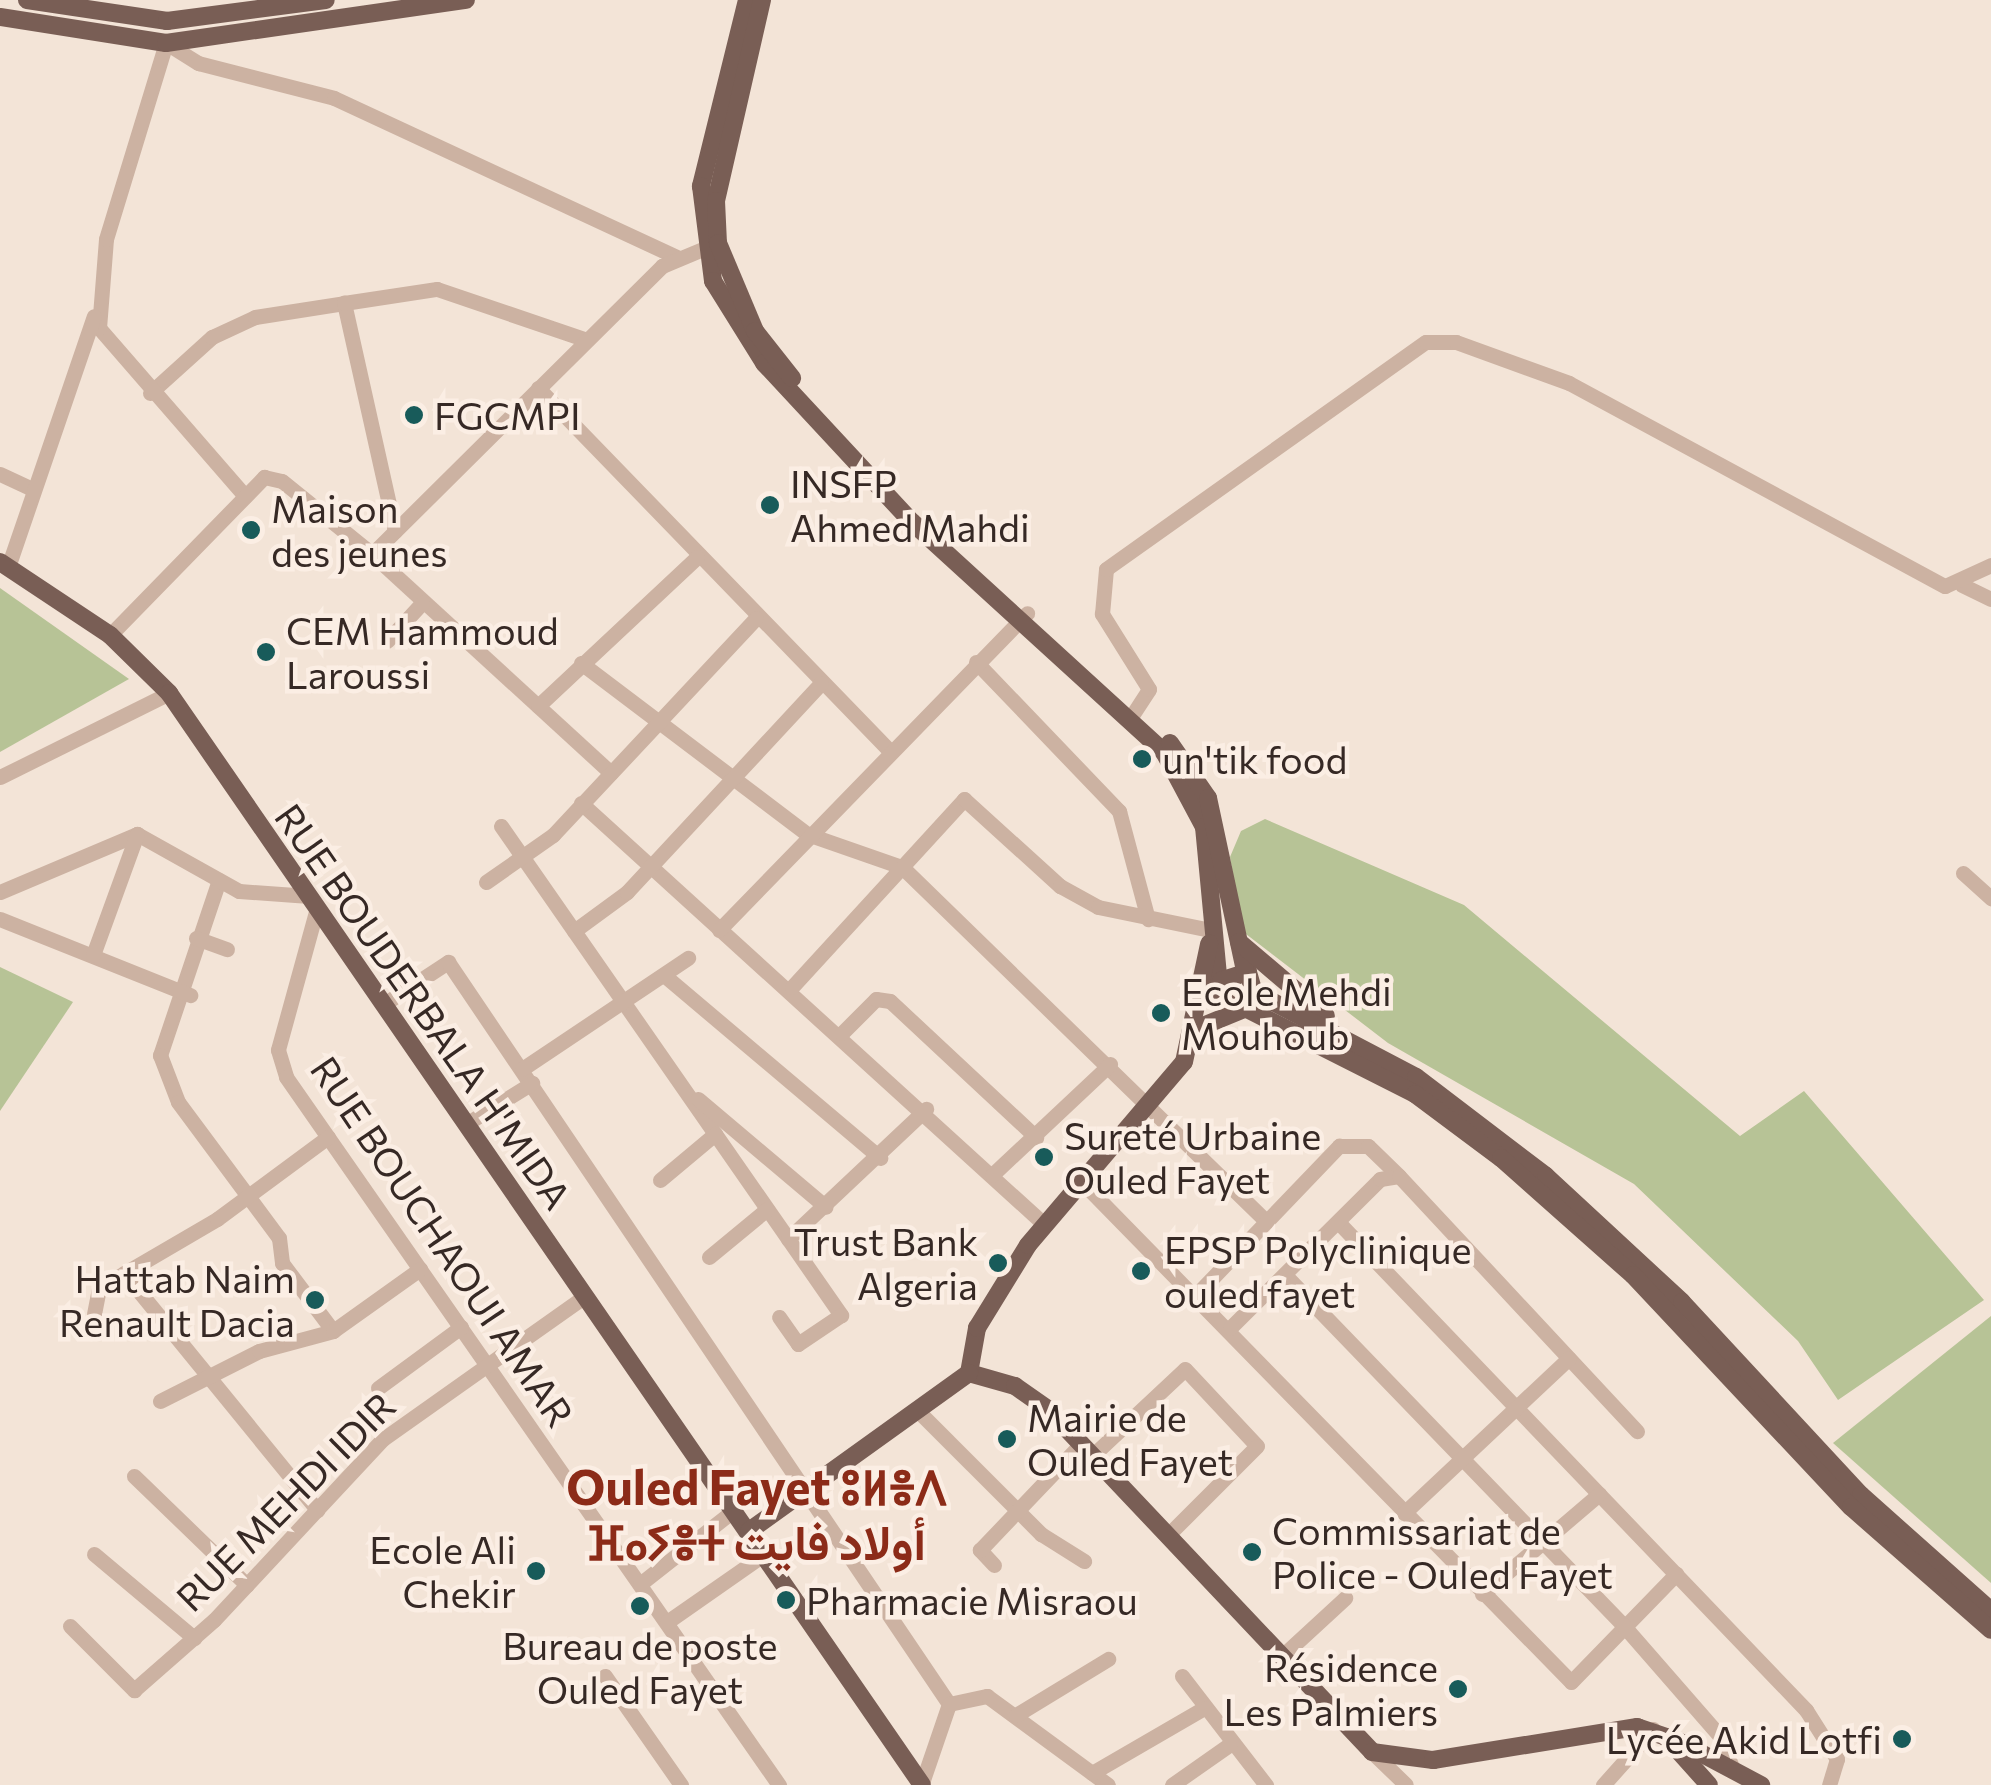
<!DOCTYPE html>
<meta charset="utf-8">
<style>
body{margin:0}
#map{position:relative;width:1991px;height:1785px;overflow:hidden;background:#f3e4d7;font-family:Commissioner,Vazirmatn,"Noto Sans Tifinagh",sans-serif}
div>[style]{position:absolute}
.green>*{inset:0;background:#b7c396}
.minor>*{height:15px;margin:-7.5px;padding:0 7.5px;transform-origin:7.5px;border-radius:7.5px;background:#ccb2a2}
.major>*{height:18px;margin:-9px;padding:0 9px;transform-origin:9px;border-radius:9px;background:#795e55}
.dots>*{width:28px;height:28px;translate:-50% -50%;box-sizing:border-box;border:5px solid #fbeee4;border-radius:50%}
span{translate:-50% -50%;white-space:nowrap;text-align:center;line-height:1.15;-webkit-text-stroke:9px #fbeee4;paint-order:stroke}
.poi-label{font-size:38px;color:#362925}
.left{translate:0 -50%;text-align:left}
.right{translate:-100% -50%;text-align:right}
.street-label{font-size:38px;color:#362925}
.district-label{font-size:48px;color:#8c2b18;font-weight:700}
</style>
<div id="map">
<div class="green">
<div style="clip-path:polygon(0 588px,129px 679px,0 752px)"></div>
<div style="clip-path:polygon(1265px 819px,1464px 905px,1740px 1136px,1804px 1091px,1984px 1300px,1838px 1400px,1798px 1341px,1634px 1184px,1388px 1043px,1242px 931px,1230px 857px,1241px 831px)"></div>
<div style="clip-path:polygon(0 967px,73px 1002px,0 1111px)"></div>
<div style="clip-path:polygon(1991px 1316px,1991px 1583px,1833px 1443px)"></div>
</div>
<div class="minor">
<div style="left:538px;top:388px;width:503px;rotate:45.89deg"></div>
<div style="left:150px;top:393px;width:84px;rotate:-42.1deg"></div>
<div style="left:212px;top:337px;width:47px;rotate:-24.9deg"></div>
<div style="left:255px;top:317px;width:90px;rotate:-8.9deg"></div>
<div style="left:0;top:474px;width:35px;rotate:25deg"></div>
<div style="left:245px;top:496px;width:223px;rotate:-131deg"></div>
<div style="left:99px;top:328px;width:89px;rotate:-85.5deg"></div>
<div style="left:106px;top:239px;width:205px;rotate:-73deg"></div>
<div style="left:166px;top:43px;width:38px;rotate:32deg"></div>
<div style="left:198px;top:63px;width:140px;rotate:14.4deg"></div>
<div style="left:334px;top:98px;width:378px;rotate:24.9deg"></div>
<div style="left:395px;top:531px;width:234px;rotate:-102.6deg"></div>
<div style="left:344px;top:303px;width:94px;rotate:-8.6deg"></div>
<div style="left:437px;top:289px;width:158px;rotate:18.8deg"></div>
<div style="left:372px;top:554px;width:324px;rotate:42.5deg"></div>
<div style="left:8px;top:567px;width:265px;rotate:-71.1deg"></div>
<div style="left:1962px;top:585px;width:32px;rotate:26deg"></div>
<div style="left:110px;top:635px;width:221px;rotate:-45.7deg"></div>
<div style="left:264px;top:477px;width:18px;rotate:13deg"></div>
<div style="left:282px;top:481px;width:116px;rotate:39deg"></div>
<div style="left:372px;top:554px;width:409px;rotate:-44.8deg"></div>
<div style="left:662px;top:266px;width:60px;rotate:-22.7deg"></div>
<div style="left:387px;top:641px;width:52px;rotate:-47.4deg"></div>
<div style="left:976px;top:662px;width:207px;rotate:46.2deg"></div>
<div style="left:1119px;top:811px;width:112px;rotate:75deg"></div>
<div style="left:581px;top:663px;width:283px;rotate:37.1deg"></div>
<div style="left:807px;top:834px;width:101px;rotate:19.2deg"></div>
<div style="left:902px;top:867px;width:506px;rotate:44.2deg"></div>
<div style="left:538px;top:706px;width:218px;rotate:-43.1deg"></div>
<div style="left:1131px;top:717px;width:33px;rotate:-57deg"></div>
<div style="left:1149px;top:689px;width:89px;rotate:-122.1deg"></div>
<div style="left:1102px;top:614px;width:45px;rotate:-84.9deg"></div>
<div style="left:1106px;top:569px;width:392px;rotate:-35.4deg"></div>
<div style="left:1426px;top:342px;width:30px"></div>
<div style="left:1456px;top:342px;width:120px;rotate:19.9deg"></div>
<div style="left:1569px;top:383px;width:427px;rotate:28.4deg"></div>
<div style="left:1945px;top:586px;width:51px;rotate:-24.5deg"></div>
<div style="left:0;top:777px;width:189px;rotate:-26.4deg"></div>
<div style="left:581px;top:803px;width:627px;rotate:42.29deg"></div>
<div style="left:501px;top:826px;width:596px;rotate:55.19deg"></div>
<div style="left:841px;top:1315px;width:52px;rotate:146deg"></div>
<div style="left:798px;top:1344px;width:33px;rotate:-125deg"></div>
<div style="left:1963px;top:873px;width:38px;rotate:42deg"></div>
<div style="left:219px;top:880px;width:185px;rotate:108.6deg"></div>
<div style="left:160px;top:1055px;width:50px;rotate:69deg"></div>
<div style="left:178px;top:1102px;width:169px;rotate:53.4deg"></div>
<div style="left:279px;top:1238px;width:25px;rotate:83deg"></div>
<div style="left:282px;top:1263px;width:85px;rotate:53.1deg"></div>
<div style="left:486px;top:882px;width:82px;rotate:-35deg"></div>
<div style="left:553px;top:835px;width:297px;rotate:-46.9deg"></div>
<div style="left:0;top:892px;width:149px;rotate:-22.9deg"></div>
<div style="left:137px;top:834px;width:117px;rotate:29.2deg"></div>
<div style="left:239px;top:891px;width:70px;rotate:4.1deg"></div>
<div style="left:317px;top:908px;width:147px;rotate:105.4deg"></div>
<div style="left:278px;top:1050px;width:28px;rotate:73deg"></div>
<div style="left:286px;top:1077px;width:863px;rotate:55.15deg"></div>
<div style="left:0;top:919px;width:205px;rotate:21.8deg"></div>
<div style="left:719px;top:930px;width:442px;rotate:-45.8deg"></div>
<div style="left:574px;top:931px;width:66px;rotate:-36.3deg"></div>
<div style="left:627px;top:892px;width:285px;rotate:-47.1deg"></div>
<div style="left:196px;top:938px;width:33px;rotate:20deg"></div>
<div style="left:93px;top:955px;width:129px;rotate:-70deg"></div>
<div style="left:665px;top:976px;width:282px;rotate:40.2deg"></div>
<div style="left:792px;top:987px;width:255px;rotate:-47.5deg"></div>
<div style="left:964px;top:799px;width:130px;rotate:42.2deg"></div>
<div style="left:1060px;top:886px;width:43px;rotate:28.9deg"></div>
<div style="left:1098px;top:907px;width:114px;rotate:11.6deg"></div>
<div style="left:384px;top:1004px;width:77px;rotate:-33.3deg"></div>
<div style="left:448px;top:962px;width:895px;rotate:55.97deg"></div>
<div style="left:949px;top:1704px;width:83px;rotate:108.9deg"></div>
<div style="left:842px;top:1033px;width:48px;rotate:-45deg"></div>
<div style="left:876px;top:999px;width:14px;rotate:8deg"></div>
<div style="left:890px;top:1001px;width:200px;rotate:43deg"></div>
<div style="left:522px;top:1069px;width:200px;rotate:-33.8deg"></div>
<div style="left:698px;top:1099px;width:167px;rotate:40.2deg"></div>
<div style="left:466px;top:1124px;width:78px;rotate:-31.8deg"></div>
<div style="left:992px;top:1175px;width:162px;rotate:-43.2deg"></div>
<div style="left:660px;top:1180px;width:72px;rotate:-39.9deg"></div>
<div style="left:1080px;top:1180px;width:702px;rotate:45.63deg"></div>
<div style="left:1571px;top:1682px;width:151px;rotate:-45.8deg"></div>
<div style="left:1339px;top:1223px;width:675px;rotate:46.2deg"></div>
<div style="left:1806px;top:1710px;width:58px;rotate:57.7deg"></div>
<div style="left:1837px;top:1759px;width:27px;rotate:107deg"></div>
<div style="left:788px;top:1239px;width:190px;rotate:-43.3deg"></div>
<div style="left:709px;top:1257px;width:75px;rotate:-39.6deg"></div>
<div style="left:124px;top:1273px;width:306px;rotate:50.8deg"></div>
<div style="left:1285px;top:1275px;width:487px;rotate:46deg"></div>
<div style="left:1623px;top:1625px;width:147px;rotate:48.9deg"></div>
<div style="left:1720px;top:1736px;width:34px;rotate:69deg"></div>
<div style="left:1196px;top:1295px;width:207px;rotate:-46.2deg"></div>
<div style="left:1339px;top:1146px;width:29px"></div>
<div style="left:1368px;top:1146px;width:43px;rotate:44.1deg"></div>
<div style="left:94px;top:1314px;width:26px;rotate:-79deg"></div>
<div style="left:99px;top:1288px;width:137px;rotate:-30.3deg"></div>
<div style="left:217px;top:1219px;width:138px;rotate:-36.5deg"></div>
<div style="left:1230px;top:1328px;width:211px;rotate:-44.8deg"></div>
<div style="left:1380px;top:1179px;width:19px;rotate:-9deg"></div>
<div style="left:1399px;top:1176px;width:349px;rotate:47deg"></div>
<div style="left:378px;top:1388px;width:103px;rotate:-36.3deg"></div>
<div style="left:160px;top:1401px;width:111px;rotate:-26.8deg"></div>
<div style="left:259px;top:1351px;width:77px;rotate:-15.1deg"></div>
<div style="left:333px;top:1331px;width:107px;rotate:-35.5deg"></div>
<div style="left:919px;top:1412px;width:173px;rotate:45deg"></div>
<div style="left:1041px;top:1534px;width:51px;rotate:32.1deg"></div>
<div style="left:1092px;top:1456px;width:127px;rotate:-43.1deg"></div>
<div style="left:1185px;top:1369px;width:105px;rotate:46.9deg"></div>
<div style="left:1257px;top:1446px;width:127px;rotate:135deg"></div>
<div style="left:134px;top:1476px;width:157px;rotate:44deg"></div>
<div style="left:1404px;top:1513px;width:226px;rotate:-43.2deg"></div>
<div style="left:94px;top:1554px;width:131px;rotate:40deg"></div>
<div style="left:994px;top:1565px;width:21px;rotate:-133deg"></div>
<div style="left:980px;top:1550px;width:146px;rotate:-46.4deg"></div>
<div style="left:640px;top:1584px;width:120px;rotate:-38.2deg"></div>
<div style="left:1482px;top:1594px;width:154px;rotate:-40.5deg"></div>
<div style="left:667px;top:1622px;width:117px;rotate:-34.9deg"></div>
<div style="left:70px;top:1626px;width:91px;rotate:45deg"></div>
<div style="left:134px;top:1690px;width:106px;rotate:-41.2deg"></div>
<div style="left:214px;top:1620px;width:248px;rotate:-47deg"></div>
<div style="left:383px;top:1439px;width:247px;rotate:-35.3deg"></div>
<div style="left:1282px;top:1656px;width:86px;rotate:-42.6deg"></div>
<div style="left:605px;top:1676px;width:133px;rotate:55.1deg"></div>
<div style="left:1182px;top:1676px;width:138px;rotate:52.4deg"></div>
<div style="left:949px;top:1704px;width:39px;rotate:-12deg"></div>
<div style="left:987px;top:1696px;width:150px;rotate:36.3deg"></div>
<div style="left:1016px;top:1715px;width:108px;rotate:-31.3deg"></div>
<div style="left:1372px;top:1752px;width:47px;rotate:44.1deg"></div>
<div style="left:1092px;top:1773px;width:129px;rotate:-30.1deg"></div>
<div style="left:1172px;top:1785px;width:70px;rotate:-35.1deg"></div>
<div style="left:1603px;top:1785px;width:75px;rotate:-48.2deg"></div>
</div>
<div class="major">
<div style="left:27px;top:0;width:142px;rotate:8.5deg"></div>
<div style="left:167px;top:21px;width:160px;rotate:-7.5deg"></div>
<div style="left:747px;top:0;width:192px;rotate:103.9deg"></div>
<div style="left:701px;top:186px;width:96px;rotate:82.8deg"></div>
<div style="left:713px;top:281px;width:97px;rotate:58.1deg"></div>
<div style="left:764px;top:363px;width:217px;rotate:47.1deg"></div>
<div style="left:912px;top:522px;width:341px;rotate:42.4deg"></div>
<div style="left:1164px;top:752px;width:85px;rotate:61.9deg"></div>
<div style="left:1204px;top:827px;width:171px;rotate:84.6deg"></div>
<div style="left:1220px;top:997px;width:20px;rotate:37deg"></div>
<div style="left:1236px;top:1009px;width:22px;rotate:-24deg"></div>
<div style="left:1256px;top:1000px;width:29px;rotate:-106deg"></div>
<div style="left:1248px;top:972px;width:28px;rotate:162deg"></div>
<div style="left:762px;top:0;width:206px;rotate:102.9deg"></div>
<div style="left:716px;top:201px;width:42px;rotate:87.3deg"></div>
<div style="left:718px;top:243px;width:95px;rotate:67.2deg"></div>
<div style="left:755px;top:331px;width:60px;rotate:51.8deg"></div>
<div style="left:0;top:17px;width:168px;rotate:8.9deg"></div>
<div style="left:166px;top:43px;width:303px;rotate:-8.2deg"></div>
<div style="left:0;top:562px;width:132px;rotate:33.6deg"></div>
<div style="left:110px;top:635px;width:83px;rotate:44.5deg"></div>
<div style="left:169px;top:693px;width:1326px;rotate:55.41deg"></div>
<div style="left:1170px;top:743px;width:67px;rotate:55.4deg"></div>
<div style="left:1208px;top:798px;width:176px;rotate:77.9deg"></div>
<div style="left:1239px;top:942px;width:114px;rotate:40.4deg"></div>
<div style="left:1258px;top:994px;width:178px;rotate:27.7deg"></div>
<div style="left:1416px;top:1077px;width:163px;rotate:37.3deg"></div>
<div style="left:1546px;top:1176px;width:185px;rotate:42.8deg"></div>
<div style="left:1682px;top:1302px;width:263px;rotate:47.2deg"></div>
<div style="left:1861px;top:1495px;width:174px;rotate:41.7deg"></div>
<div style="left:1245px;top:1008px;width:191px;rotate:26.8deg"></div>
<div style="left:1415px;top:1094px;width:107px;rotate:36.7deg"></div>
<div style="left:1501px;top:1158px;width:176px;rotate:41.6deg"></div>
<div style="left:1633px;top:1275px;width:318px;rotate:46.8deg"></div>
<div style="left:1851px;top:1507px;width:186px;rotate:41.3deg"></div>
<div style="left:1198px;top:1028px;width:50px;rotate:-22.4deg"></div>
<div style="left:969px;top:1373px;width:48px;rotate:15.8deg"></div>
<div style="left:1015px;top:1386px;width:42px;rotate:35.2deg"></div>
<div style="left:1049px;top:1410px;width:470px;rotate:46.6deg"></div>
<div style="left:1372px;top:1752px;width:62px;rotate:7.5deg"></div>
<div style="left:1433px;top:1760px;width:207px;rotate:-9.2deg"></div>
<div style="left:1637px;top:1727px;width:31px;rotate:19deg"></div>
<div style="left:1666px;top:1737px;width:64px;rotate:48.1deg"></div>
<div style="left:969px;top:1373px;width:46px;rotate:-79.9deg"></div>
<div style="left:977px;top:1328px;width:97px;rotate:-58.4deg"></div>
<div style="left:1028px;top:1245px;width:240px;rotate:-49.6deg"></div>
<div style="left:1184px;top:1062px;width:121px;rotate:-78deg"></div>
<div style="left:749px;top:1531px;width:271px;rotate:-35.7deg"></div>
<div style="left:1680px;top:1742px;width:92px;rotate:28deg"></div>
</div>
<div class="dots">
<div style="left:414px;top:415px;background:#185b5a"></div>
<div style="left:770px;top:505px;background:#185b5a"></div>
<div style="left:251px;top:530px;background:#185b5a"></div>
<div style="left:266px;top:652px;background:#185b5a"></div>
<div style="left:1142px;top:759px;background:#185b5a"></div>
<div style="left:1161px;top:1013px;background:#185b5a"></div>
<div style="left:1044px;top:1157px;background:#185b5a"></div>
<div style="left:998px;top:1263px;background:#185b5a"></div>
<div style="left:1141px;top:1271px;background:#185b5a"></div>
<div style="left:315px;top:1300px;background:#185b5a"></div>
<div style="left:1007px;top:1439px;background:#185b5a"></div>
<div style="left:1252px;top:1552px;background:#185b5a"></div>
<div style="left:536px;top:1571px;background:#185b5a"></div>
<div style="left:786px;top:1600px;background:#185b5a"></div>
<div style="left:640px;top:1606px;background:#185b5a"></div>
<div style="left:1458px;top:1689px;background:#185b5a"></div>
<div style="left:1902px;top:1739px;background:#185b5a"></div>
</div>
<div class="poi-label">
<span class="left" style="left:434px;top:415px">FGCMPI</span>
<span class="left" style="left:790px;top:505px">INSFP<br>Ahmed Mahdi</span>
<span class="left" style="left:271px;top:530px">Maison<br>des jeunes</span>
<span class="left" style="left:286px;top:652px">CEM Hammoud<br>Laroussi</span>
<span class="left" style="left:1162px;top:759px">un'tik food</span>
<span class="left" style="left:1181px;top:1013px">Ecole Mehdi<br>Mouhoub</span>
<span class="left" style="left:1064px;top:1157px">Sureté Urbaine<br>Ouled Fayet</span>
<span class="right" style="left:978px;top:1263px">Trust Bank<br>Algeria</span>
<span class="left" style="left:1164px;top:1271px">EPSP Polyclinique<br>ouled fayet</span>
<span class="right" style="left:295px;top:1300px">Hattab Naim<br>Renault Dacia</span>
<span class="left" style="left:1027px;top:1439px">Mairie de<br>Ouled Fayet</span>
<span class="left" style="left:1272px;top:1552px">Commissariat de<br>Police - Ouled Fayet</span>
<span class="right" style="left:516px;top:1571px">Ecole Ali<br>Chekir</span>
<span class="left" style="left:806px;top:1600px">Pharmacie Misraou</span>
<span style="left:640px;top:1667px">Bureau de poste<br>Ouled Fayet</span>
<span class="right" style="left:1438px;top:1689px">Résidence<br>Les Palmiers</span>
<span class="right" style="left:1882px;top:1739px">Lycée Akid Lotfi</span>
</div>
<div class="street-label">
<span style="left:424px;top:1006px;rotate:55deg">RUE BOUDERBALA H'MIDA</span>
<span style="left:443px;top:1241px;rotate:56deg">RUE BOUCHAOUI AMAR</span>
<span style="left:285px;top:1501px;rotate:-45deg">RUE MEHDI IDIR</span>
</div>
<div class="district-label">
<span style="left:757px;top:1513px">Ouled Fayet ⵓⵍⴻⴷ<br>ⴼⴰⵢⴻⵜ أولاد فايت</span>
</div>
</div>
